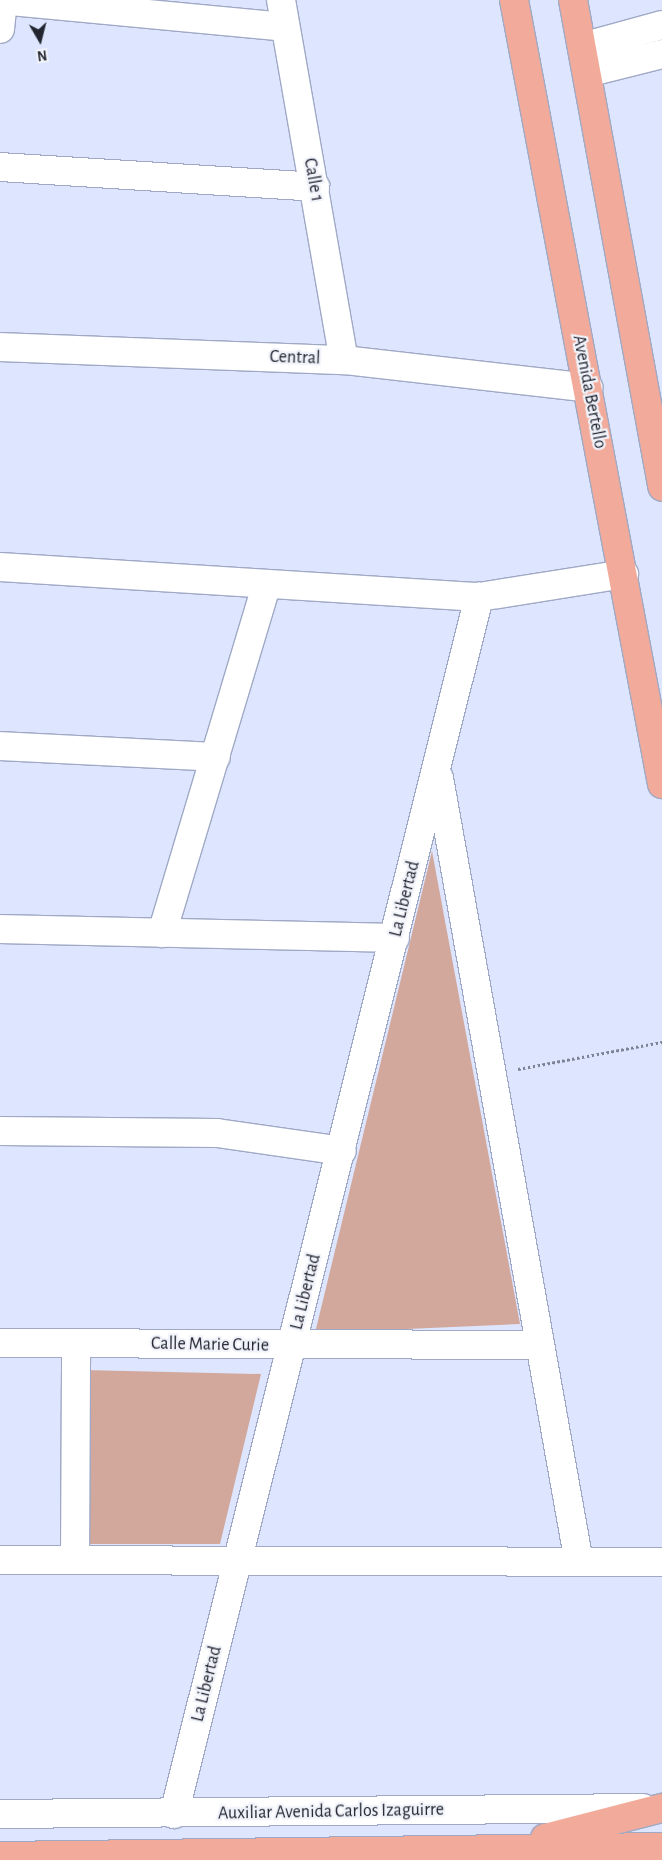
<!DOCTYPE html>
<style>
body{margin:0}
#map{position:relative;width:662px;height:1860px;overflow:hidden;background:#dde6fe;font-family:"Alegreya Sans",sans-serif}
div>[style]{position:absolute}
.green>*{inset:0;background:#d2a89d}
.path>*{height:3px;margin-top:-1.5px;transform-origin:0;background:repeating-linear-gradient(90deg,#7e8395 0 2.5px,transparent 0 5px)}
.roads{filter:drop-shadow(1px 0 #9fa9c5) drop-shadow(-1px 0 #9fa9c5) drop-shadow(0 1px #9fa9c5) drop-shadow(0 -1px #9fa9c5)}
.minor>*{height:28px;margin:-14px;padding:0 14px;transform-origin:14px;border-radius:14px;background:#fff}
.major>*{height:28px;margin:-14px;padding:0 14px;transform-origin:14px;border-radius:14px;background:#f2ab9a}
span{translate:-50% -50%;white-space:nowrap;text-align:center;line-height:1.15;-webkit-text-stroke:4.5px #f1f3fa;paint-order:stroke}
.street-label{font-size:18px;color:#222530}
.north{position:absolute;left:15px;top:15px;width:50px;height:50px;-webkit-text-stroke:4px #f1f3fa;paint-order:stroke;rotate:172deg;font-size:14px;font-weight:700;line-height:20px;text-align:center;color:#222530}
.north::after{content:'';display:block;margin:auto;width:18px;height:22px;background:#222530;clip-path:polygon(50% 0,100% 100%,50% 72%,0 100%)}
</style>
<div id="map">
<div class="green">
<div style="clip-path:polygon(432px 851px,520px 1324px,315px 1333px)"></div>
<div style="clip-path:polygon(83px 1370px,261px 1374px,220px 1544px,80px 1544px)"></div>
</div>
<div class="path">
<div style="left:518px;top:1069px;width:147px;rotate:-10.6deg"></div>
</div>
<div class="roads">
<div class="minor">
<div style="left:0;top:0;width:286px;rotate:5.4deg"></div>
<div style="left:281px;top:0;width:365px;rotate:80.1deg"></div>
<div style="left:0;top:29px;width:29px;rotate:-84deg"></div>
<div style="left:582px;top:47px;width:83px;rotate:-15.4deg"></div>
<div style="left:587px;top:73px;width:77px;rotate:-14.2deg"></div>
<div style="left:0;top:167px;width:316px;rotate:3.6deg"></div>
<div style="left:0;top:347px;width:344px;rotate:2.2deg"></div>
<div style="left:344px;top:360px;width:246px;rotate:6.5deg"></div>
<div style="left:0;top:567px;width:480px;rotate:3.6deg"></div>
<div style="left:479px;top:597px;width:147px;rotate:-9deg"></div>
<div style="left:0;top:746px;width:216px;rotate:2.9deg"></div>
<div style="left:439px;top:778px;width:796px;rotate:79.88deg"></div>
<div style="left:0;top:929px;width:395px;rotate:1.3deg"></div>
<div style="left:162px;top:933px;width:364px;rotate:-73.3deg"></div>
<div style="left:0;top:1131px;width:217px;rotate:0.5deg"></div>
<div style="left:217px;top:1133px;width:126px;rotate:8.2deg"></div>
<div style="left:0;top:1343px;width:540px;rotate:0.21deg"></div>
<div style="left:0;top:1560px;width:662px;rotate:0.17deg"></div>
<div style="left:75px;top:1560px;width:216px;rotate:-89.7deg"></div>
<div style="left:0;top:1814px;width:643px;rotate:-0.53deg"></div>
<div style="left:174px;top:1814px;width:1255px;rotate:-75.93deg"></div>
</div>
<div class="major">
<div style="left:514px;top:0;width:798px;rotate:79.31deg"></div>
<div style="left:573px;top:0;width:495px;rotate:79.6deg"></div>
<div style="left:545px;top:1838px;width:121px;rotate:-14.4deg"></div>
<div style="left:0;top:1856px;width:662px;rotate:-0.78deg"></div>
</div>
</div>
<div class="street-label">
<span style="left:313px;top:180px;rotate:80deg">Calle 1</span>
<span style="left:295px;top:358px;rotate:2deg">Central</span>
<span style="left:589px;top:392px;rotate:79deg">Avenida Bertello</span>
<span style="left:405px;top:899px;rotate:-76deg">La Libertad</span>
<span style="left:306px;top:1292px;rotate:-76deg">La Libertad</span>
<span style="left:210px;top:1345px;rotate:1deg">Calle Marie Curie</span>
<span style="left:207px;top:1684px;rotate:-76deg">La Libertad</span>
<span style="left:331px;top:1812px;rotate:-1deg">Auxiliar Avenida Carlos Izaguirre</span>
</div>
<div class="north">N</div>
</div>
